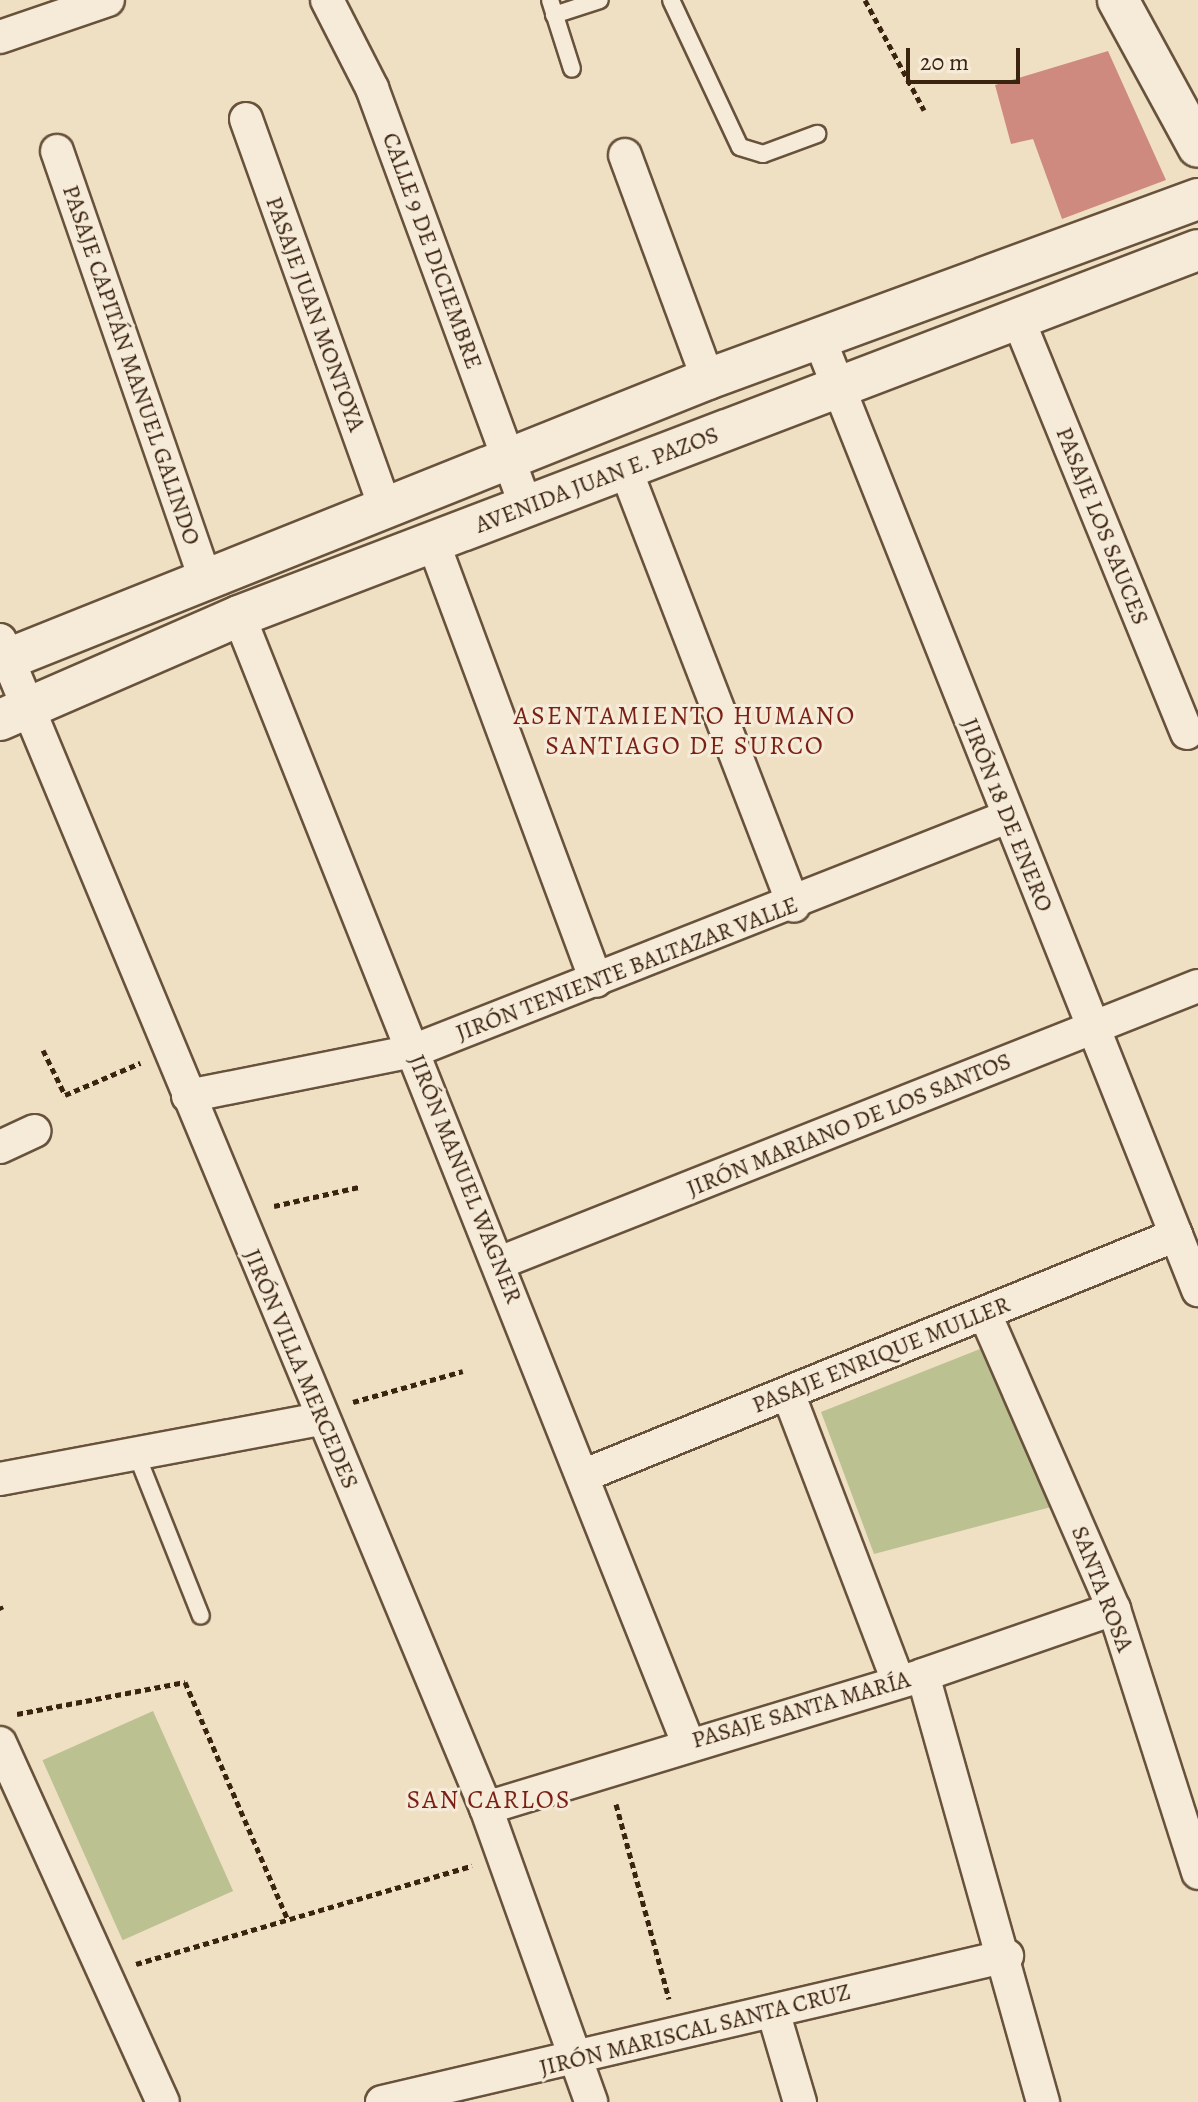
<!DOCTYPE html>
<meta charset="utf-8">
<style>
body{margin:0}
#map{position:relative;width:1198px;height:2102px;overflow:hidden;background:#f0e0c3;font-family:Alegreya,serif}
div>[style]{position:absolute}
.green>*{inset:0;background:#bcc192;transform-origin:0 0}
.building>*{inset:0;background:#cf8a80}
.path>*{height:5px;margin-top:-2.5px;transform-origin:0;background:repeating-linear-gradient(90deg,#3a230f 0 6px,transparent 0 10px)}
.roads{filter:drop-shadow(2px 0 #68523c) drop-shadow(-2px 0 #68523c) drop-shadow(0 2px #68523c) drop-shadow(0 -2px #68523c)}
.service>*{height:16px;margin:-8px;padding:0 8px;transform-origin:8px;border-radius:8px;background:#f5ebd8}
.minor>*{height:32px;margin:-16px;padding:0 16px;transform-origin:16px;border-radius:16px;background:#f5ebd8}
.tertiary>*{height:40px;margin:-20px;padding:0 20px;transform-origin:20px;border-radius:20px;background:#f5ebd8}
span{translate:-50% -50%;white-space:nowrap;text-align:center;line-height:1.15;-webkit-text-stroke:6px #f5ebd8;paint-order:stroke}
.street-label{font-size:24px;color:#3a230f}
.neighbourhood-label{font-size:26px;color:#7a1f14;letter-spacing:2px}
.scale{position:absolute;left:906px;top:48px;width:114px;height:36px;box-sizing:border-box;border:4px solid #3a230f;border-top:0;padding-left:10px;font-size:24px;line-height:28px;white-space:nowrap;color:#3a230f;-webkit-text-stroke:6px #f5ebd8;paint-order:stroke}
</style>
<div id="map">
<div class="green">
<div style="clip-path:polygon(980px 1349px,1051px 1507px,874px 1554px,821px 1412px)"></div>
<div style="left:153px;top:1711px;width:197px;height:121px;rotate:66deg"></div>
</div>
<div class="building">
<div style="clip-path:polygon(1108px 51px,1166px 180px,1062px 219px,1033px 139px,1011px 144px,995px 85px)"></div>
</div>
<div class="path">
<div style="left:865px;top:0;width:125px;rotate:61.8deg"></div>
<div style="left:43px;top:1050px;width:50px;rotate:63.9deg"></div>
<div style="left:65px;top:1095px;width:82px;rotate:-23.1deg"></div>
<div style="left:274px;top:1206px;width:87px;rotate:-12.6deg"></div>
<div style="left:353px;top:1402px;width:114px;rotate:-15.7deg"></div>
<div style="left:0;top:1606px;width:4px;rotate:63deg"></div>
<div style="left:17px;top:1714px;width:171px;rotate:-10.8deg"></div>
<div style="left:185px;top:1682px;width:259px;rotate:66.6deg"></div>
<div style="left:616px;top:1804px;width:202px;rotate:74.8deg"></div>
<div style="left:136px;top:1964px;width:350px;rotate:-16.3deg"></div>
</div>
<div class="roads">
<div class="service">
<div style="left:550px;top:0;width:72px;rotate:72.3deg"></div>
<div style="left:671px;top:0;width:162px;rotate:64.9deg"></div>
<div style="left:740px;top:147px;width:24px;rotate:17deg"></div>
<div style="left:763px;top:154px;width:58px;rotate:-20.3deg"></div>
<div style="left:554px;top:15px;width:48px;rotate:-18.1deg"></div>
<div style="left:136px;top:1453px;width:175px;rotate:68.3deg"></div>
</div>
<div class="minor">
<div style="left:327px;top:0;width:99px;rotate:62.9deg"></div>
<div style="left:372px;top:88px;width:446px;rotate:69.8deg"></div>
<div style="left:0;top:37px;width:114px;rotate:-18.9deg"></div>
<div style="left:246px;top:119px;width:413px;rotate:70.3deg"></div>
<div style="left:57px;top:151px;width:453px;rotate:70.9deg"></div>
<div style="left:625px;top:155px;width:239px;rotate:69.7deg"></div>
<div style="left:1018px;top:319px;width:447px;rotate:67.8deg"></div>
<div style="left:819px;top:338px;width:1025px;rotate:68.29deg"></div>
<div style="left:625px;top:468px;width:469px;rotate:68.9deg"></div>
<div style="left:433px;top:542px;width:468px;rotate:69.6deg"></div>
<div style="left:239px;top:616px;width:1213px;rotate:68.28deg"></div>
<div style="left:0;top:640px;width:1265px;rotate:67.41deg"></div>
<div style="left:486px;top:1808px;width:312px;rotate:70.3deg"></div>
<div style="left:188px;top:1096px;width:229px;rotate:-11.3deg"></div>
<div style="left:413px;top:1051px;width:638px;rotate:-21.5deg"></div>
<div style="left:0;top:1147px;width:38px;rotate:-25deg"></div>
<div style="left:499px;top:1263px;width:752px;rotate:-21.62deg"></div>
<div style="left:985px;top:1314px;width:322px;rotate:66.4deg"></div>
<div style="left:1114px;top:1609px;width:277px;rotate:72.3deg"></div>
<div style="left:788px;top:1393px;width:308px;rotate:69.1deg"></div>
<div style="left:585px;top:1475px;width:638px;rotate:-22.1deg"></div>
<div style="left:0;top:1479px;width:327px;rotate:-10.6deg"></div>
<div style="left:923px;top:1675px;width:444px;rotate:74.3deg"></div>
<div style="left:0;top:1743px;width:394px;rotate:65.6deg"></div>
<div style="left:486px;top:1808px;width:457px;rotate:-16.9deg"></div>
<div style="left:923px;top:1675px;width:202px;rotate:-19.1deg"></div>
<div style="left:773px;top:2011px;width:95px;rotate:73.5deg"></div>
<div style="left:382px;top:2102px;width:642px;rotate:-13.15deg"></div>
</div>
<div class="tertiary">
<div style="left:1118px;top:0;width:167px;rotate:61.4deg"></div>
<div style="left:0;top:662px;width:762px;rotate:-21.79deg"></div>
<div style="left:708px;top:379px;width:522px;rotate:-20.17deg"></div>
<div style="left:0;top:720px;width:261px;rotate:-23.5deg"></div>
<div style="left:239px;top:616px;width:1026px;rotate:-20.89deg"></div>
</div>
</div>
<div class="street-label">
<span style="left:432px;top:251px;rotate:70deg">CALLE 9 DE DICIEMBRE</span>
<span style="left:315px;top:314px;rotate:70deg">PASAJE JUAN MONTOYA</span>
<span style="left:131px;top:365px;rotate:71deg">PASAJE CAPITÁN MANUEL GALINDO</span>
<span style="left:597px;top:480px;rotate:-21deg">AVENIDA JUAN E. PAZOS</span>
<span style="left:1102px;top:526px;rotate:68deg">PASAJE LOS SAUCES</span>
<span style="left:1007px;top:815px;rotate:68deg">JIRÓN 18 DE ENERO</span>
<span style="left:627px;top:969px;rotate:-21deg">JIRÓN TENIENTE BALTAZAR VALLE</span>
<span style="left:849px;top:1125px;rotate:-22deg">JIRÓN MARIANO DE LOS SANTOS</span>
<span style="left:465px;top:1179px;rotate:68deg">JIRÓN MANUEL WAGNER</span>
<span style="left:881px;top:1355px;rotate:-22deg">PASAJE ENRIQUE MULLER</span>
<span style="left:301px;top:1369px;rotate:67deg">JIRÓN VILLA MERCEDES</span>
<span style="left:1102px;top:1589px;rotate:69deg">SANTA ROSA</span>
<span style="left:801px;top:1710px;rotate:-16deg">PASAJE SANTA MARÍA</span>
<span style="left:695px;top:2030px;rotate:-14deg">JIRÓN MARISCAL SANTA CRUZ</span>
</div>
<div class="neighbourhood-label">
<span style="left:685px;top:731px">ASENTAMIENTO HUMANO<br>SANTIAGO DE SURCO</span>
<span style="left:489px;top:1800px">SAN CARLOS</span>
</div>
<div class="scale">20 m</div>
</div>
